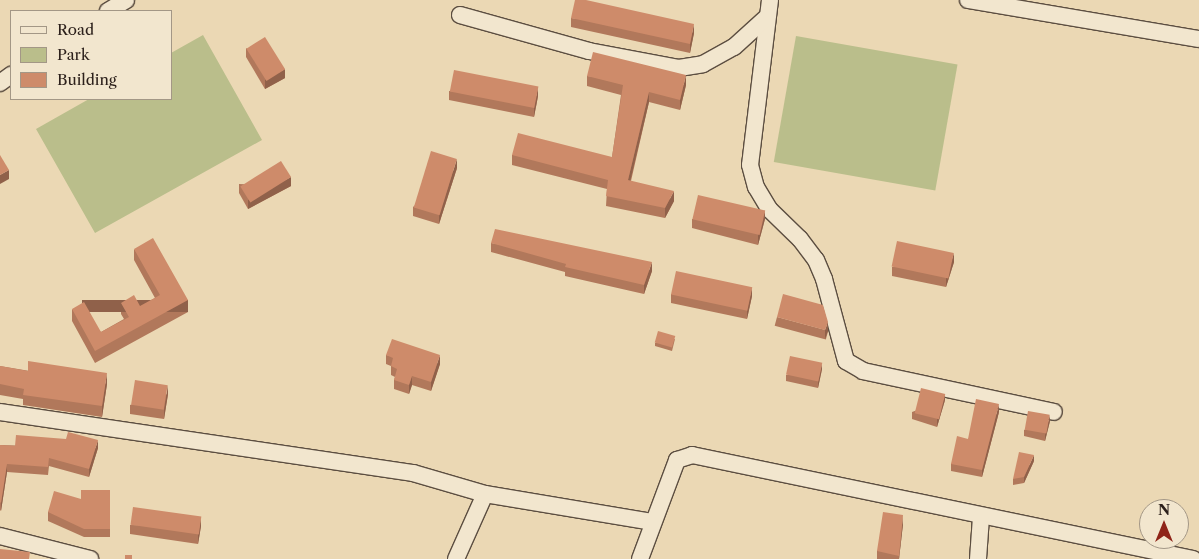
<!DOCTYPE html>
<style>
body{margin:0}
#map{position:relative;width:1199px;height:559px;overflow:hidden;background:#ebd8b4;font-family:"Libre Caslon Text",serif}
div>[style]{position:absolute}
.green>*{inset:0;background:#babe8b;transform-origin:0 0}
.roads{filter:drop-shadow(1px 0 #5c4e41) drop-shadow(-1px 0 #5c4e41) drop-shadow(0 1px #5c4e41) drop-shadow(0 -1px #5c4e41)}
.minor>*{height:16px;margin:-8px;padding:0 8px;transform-origin:8px;border-radius:8px;background:#f2e6ce}
.wall>*{inset:0;background:#b1785b;transform-origin:0 0}
.shaded-wall>*{inset:0;background:#90614a;transform-origin:0 0}
.building>*{inset:0;background:#ce8b6a;transform-origin:0 0}
span{translate:-50% -50%;white-space:nowrap;text-align:center;line-height:1.15;-webkit-text-stroke:5px #f2e6ce;paint-order:stroke}
.legend{position:absolute;left:10px;top:10px;width:162px;height:90px;box-sizing:border-box;background:#f2e6ce;border:1px solid #a39786;margin:0;padding:6px 9px;list-style:none;font-size:15px;color:#2c201b}
.legend li{display:flex;align-items:center;gap:10px;height:25px}
.legend b{width:25px;border:1px solid #a39786}
.north{position:absolute;left:1139px;top:499px;width:50px;height:50px;box-sizing:border-box;background:#f2e6ce;border:1px solid #a39786;border-radius:50%;rotate:0deg;font-size:14px;font-weight:700;line-height:20px;text-align:center;color:#2c201b}
.north::after{content:'';display:block;margin:auto;width:18px;height:22px;background:#8f2418;clip-path:polygon(50% 0,100% 100%,50% 72%,0 100%)}
</style>
<div id="map">
<div class="green">
<div style="clip-path:polygon(203px 35px,262px 140px,95px 233px,36px 129px,89px 99px,171px 99px,171px 53px)"></div>
<div style="left:796px;top:36px;width:164px;height:128px;rotate:10deg"></div>
</div>
<div class="roads">
<div class="minor">
<div style="left:770px;top:0;width:166px;rotate:96.9deg"></div>
<div style="left:750px;top:165px;width:23px;rotate:75deg"></div>
<div style="left:756px;top:187px;width:26px;rotate:59deg"></div>
<div style="left:769px;top:209px;width:43px;rotate:44.1deg"></div>
<div style="left:800px;top:239px;width:26px;rotate:53deg"></div>
<div style="left:816px;top:260px;width:21px;rotate:67deg"></div>
<div style="left:824px;top:279px;width:85px;rotate:75deg"></div>
<div style="left:846px;top:361px;width:20px;rotate:30deg"></div>
<div style="left:863px;top:371px;width:195px;rotate:12.1deg"></div>
<div style="left:968px;top:0;width:234px;rotate:9.6deg"></div>
<div style="left:108px;top:11px;width:21px;rotate:-31deg"></div>
<div style="left:460px;top:15px;width:134px;rotate:15.6deg"></div>
<div style="left:589px;top:51px;width:92px;rotate:10.7deg"></div>
<div style="left:679px;top:68px;width:24px;rotate:-9deg"></div>
<div style="left:703px;top:64px;width:35px;rotate:-29deg"></div>
<div style="left:734px;top:47px;width:45px;rotate:-42.3deg"></div>
<div style="left:0;top:83px;width:14px;rotate:-36deg"></div>
<div style="left:0;top:412px;width:417px;rotate:8.4deg"></div>
<div style="left:413px;top:473px;width:75px;rotate:16.3deg"></div>
<div style="left:485px;top:494px;width:169px;rotate:9.5deg"></div>
<div style="left:0;top:536px;width:93px;rotate:14.3deg"></div>
<div style="left:456px;top:559px;width:71px;rotate:-66deg"></div>
<div style="left:640px;top:559px;width:106px;rotate:-69.5deg"></div>
<div style="left:677px;top:460px;width:16px;rotate:-18deg"></div>
<div style="left:692px;top:455px;width:512px;rotate:11.73deg"></div>
<div style="left:978px;top:559px;width:42px;rotate:-85.9deg"></div>
</div>
</div>
<div class="wall">
<div style="clip-path:polygon(571px 18px,694px 33px,690px 53px,571px 27px)"></div>
<div style="clip-path:polygon(246px 48px,285px 78px,265px 89px,246px 57px)"></div>
<div style="clip-path:polygon(587px 76px,686px 85px,680px 110px,649px 102px,631px 181px,674px 201px,665px 218px,606px 206px,607px 189px,512px 165px,512px 155px,612px 157px,621px 95px,587px 86px)"></div>
<div style="clip-path:polygon(449px 91px,538px 96px,534px 117px,449px 100px)"></div>
<div style="clip-path:polygon(457px 168px,439px 224px,413px 216px,413px 207px)"></div>
<div style="clip-path:polygon(239px 184px,291px 186px,248px 209px,239px 193px)"></div>
<div style="clip-path:polygon(692px 219px,765px 219px,758px 245px,692px 228px)"></div>
<div style="clip-path:polygon(491px 243px,652px 271px,644px 294px,565px 276px,565px 272px,491px 252px)"></div>
<div style="clip-path:polygon(134px 249px,188px 312px,95px 363px,72px 321px,72px 309px,101px 332px,124px 319px,121px 314px,121px 303px,140px 306px,155px 298px,134px 260px)"></div>
<div style="clip-path:polygon(954px 262px,946px 287px,892px 276px,892px 267px)"></div>
<div style="clip-path:polygon(671px 294px,752px 296px,747px 319px,671px 303px)"></div>
<div style="left:777px;top:317px;width:53px;height:9px;rotate:15deg"></div>
<div style="clip-path:polygon(675px 339px,672px 351px,655px 346px,655px 343px)"></div>
<div style="clip-path:polygon(386px 355px,440px 364px,431px 391px,412px 385px,409px 394px,394px 389px,394px 380px,395px 377px,391px 375px,391px 366px,386px 364px)"></div>
<div style="clip-path:polygon(0 366px,107px 384px,102px 417px,23px 405px,23px 399px,0 395px)"></div>
<div style="clip-path:polygon(822px 369px,818px 388px,786px 381px,786px 375px)"></div>
<div style="clip-path:polygon(168px 394px,164px 419px,130px 414px,130px 405px)"></div>
<div style="clip-path:polygon(945px 400px,937px 427px,912px 419px,912px 412px)"></div>
<div style="clip-path:polygon(999px 412px,982px 477px,951px 471px,951px 464px,968px 439px)"></div>
<div style="clip-path:polygon(1050px 421px,1045px 441px,1024px 436px,1024px 430px)"></div>
<div style="clip-path:polygon(0 445px,98px 448px,89px 477px,49px 466px,48px 475px,7px 472px,1px 511px,0 510px)"></div>
<div style="clip-path:polygon(1034px 461px,1024px 483px,1013px 485px,1013px 479px)"></div>
<div style="clip-path:polygon(110px 490px,110px 537px,84px 537px,48px 521px,48px 512px,81px 499px)"></div>
<div style="clip-path:polygon(903px 524px,899px 559px,877px 559px,877px 551px)"></div>
<div style="clip-path:polygon(130px 525px,201px 526px,198px 544px,130px 534px)"></div>
</div>
<div class="shaded-wall">
<div style="clip-path:polygon(694px 24px,694px 33px,690px 53px,690px 44px)"></div>
<div style="clip-path:polygon(285px 69px,285px 78px,265px 89px,265px 80px)"></div>
<div style="clip-path:polygon(686px 75px,686px 85px,680px 110px,680px 100px)"></div>
<div style="clip-path:polygon(538px 87px,538px 96px,534px 117px,534px 108px)"></div>
<div style="clip-path:polygon(649px 92px,649px 102px,628px 190px,628px 180px)"></div>
<div style="clip-path:polygon(457px 159px,457px 168px,439px 224px,439px 215px)"></div>
<div style="clip-path:polygon(9px 170px,9px 179px,0 184px,0 175px)"></div>
<div style="clip-path:polygon(291px 177px,291px 186px,248px 209px,248px 200px)"></div>
<div style="clip-path:polygon(674px 191px,674px 201px,665px 218px,665px 208px)"></div>
<div style="clip-path:polygon(765px 210px,765px 219px,758px 245px,758px 236px)"></div>
<div style="clip-path:polygon(954px 253px,954px 262px,946px 287px,946px 278px)"></div>
<div style="clip-path:polygon(652px 262px,652px 271px,644px 294px,644px 285px)"></div>
<div style="clip-path:polygon(752px 287px,752px 296px,747px 319px,747px 310px)"></div>
<div style="left:188px;top:300px;width:12px;height:106px;rotate:90deg"></div>
<div style="clip-path:polygon(828px 322px,828px 331px,825px 339px,825px 330px)"></div>
<div style="clip-path:polygon(440px 355px,440px 364px,431px 391px,431px 382px)"></div>
<div style="clip-path:polygon(822px 363px,822px 369px,818px 388px,818px 382px)"></div>
<div style="clip-path:polygon(107px 373px,107px 384px,102px 417px,102px 406px)"></div>
<div style="clip-path:polygon(412px 376px,412px 385px,409px 394px,409px 385px)"></div>
<div style="clip-path:polygon(168px 385px,168px 394px,164px 419px,164px 410px)"></div>
<div style="clip-path:polygon(945px 394px,945px 400px,937px 427px,937px 420px)"></div>
<div style="clip-path:polygon(999px 404px,999px 412px,982px 477px,982px 470px)"></div>
<div style="clip-path:polygon(1050px 415px,1050px 421px,1045px 441px,1045px 435px)"></div>
<div style="clip-path:polygon(98px 440px,98px 448px,89px 477px,89px 469px)"></div>
<div style="clip-path:polygon(1034px 455px,1034px 461px,1024px 483px,1024px 477px)"></div>
<div style="clip-path:polygon(7px 464px,7px 472px,1px 511px,1px 503px)"></div>
<div style="clip-path:polygon(903px 515px,903px 524px,899px 559px,899px 556px)"></div>
<div style="clip-path:polygon(201px 517px,201px 526px,198px 544px,198px 535px)"></div>
</div>
<div class="building">
<div style="clip-path:polygon(575px 0,586px 0,694px 24px,690px 44px,571px 18px)"></div>
<div style="left:265px;top:37px;width:38px;height:22px;rotate:58deg"></div>
<div style="clip-path:polygon(593px 52px,686px 75px,680px 100px,649px 92px,628px 180px,674px 191px,665px 208px,606px 196px,608px 180px,512px 155px,518px 133px,612px 157px,623px 85px,587px 76px)"></div>
<div style="left:454px;top:70px;width:86px;height:22px;rotate:11deg"></div>
<div style="left:431px;top:151px;width:27px;height:59px;rotate:17deg"></div>
<div style="clip-path:polygon(0 155px,9px 170px,0 175px)"></div>
<div style="left:281px;top:161px;width:19px;height:48px;rotate:58deg"></div>
<div style="left:698px;top:195px;width:69px;height:25px;rotate:13deg"></div>
<div style="clip-path:polygon(495px 229px,652px 262px,644px 285px,565px 267px,566px 264px,491px 243px)"></div>
<div style="clip-path:polygon(153px 238px,188px 300px,95px 351px,72px 309px,84px 302px,101px 332px,129px 317px,121px 303px,134px 295px,140px 306px,160px 295px,134px 249px)"></div>
<div style="left:897px;top:241px;width:58px;height:26px;rotate:12deg"></div>
<div style="left:676px;top:271px;width:78px;height:24px;rotate:12deg"></div>
<div style="clip-path:polygon(783px 294px,823px 305px,828px 322px,825px 330px,777px 317px)"></div>
<div style="left:658px;top:331px;width:18px;height:12px;rotate:16deg"></div>
<div style="clip-path:polygon(392px 339px,440px 355px,431px 382px,412px 376px,409px 385px,394px 380px,397px 369px,391px 366px,393px 358px,386px 355px)"></div>
<div style="left:790px;top:356px;width:33px;height:19px;rotate:12deg"></div>
<div style="clip-path:polygon(28px 361px,107px 373px,102px 406px,23px 395px,24px 389px,0 384px,0 366px,28px 371px)"></div>
<div style="left:135px;top:380px;width:33px;height:25px;rotate:9deg"></div>
<div style="left:921px;top:388px;width:25px;height:26px;rotate:14deg"></div>
<div style="clip-path:polygon(976px 399px,999px 404px,982px 470px,951px 464px,957px 436px,968px 439px)"></div>
<div style="left:1028px;top:411px;width:22px;height:19px;rotate:10deg"></div>
<div style="clip-path:polygon(68px 432px,98px 440px,89px 469px,49px 458px,48px 467px,7px 464px,1px 503px,0 502px,0 445px,15px 446px,16px 435px,66px 439px)"></div>
<div style="clip-path:polygon(1019px 452px,1034px 455px,1024px 477px,1013px 479px)"></div>
<div style="clip-path:polygon(81px 490px,110px 490px,110px 529px,84px 529px,48px 512px,54px 491px,81px 499px)"></div>
<div style="left:133px;top:507px;width:69px;height:18px;rotate:8deg"></div>
<div style="clip-path:polygon(883px 512px,903px 515px,899px 556px,877px 551px)"></div>
<div style="clip-path:polygon(0 549px,30px 552px,29px 559px,0 559px)"></div>
<div style="left:125px;top:555px;width:7px;height:4px"></div>
</div>
<ul class="legend">
<li><b style="height:6px;background:#f2e6ce"></b>Road</li>
<li><b style="height:14px;background:#babe8b"></b>Park</li>
<li><b style="height:14px;background:#ce8b6a"></b>Building</li>
</ul>
<div class="north">N</div>
</div>
